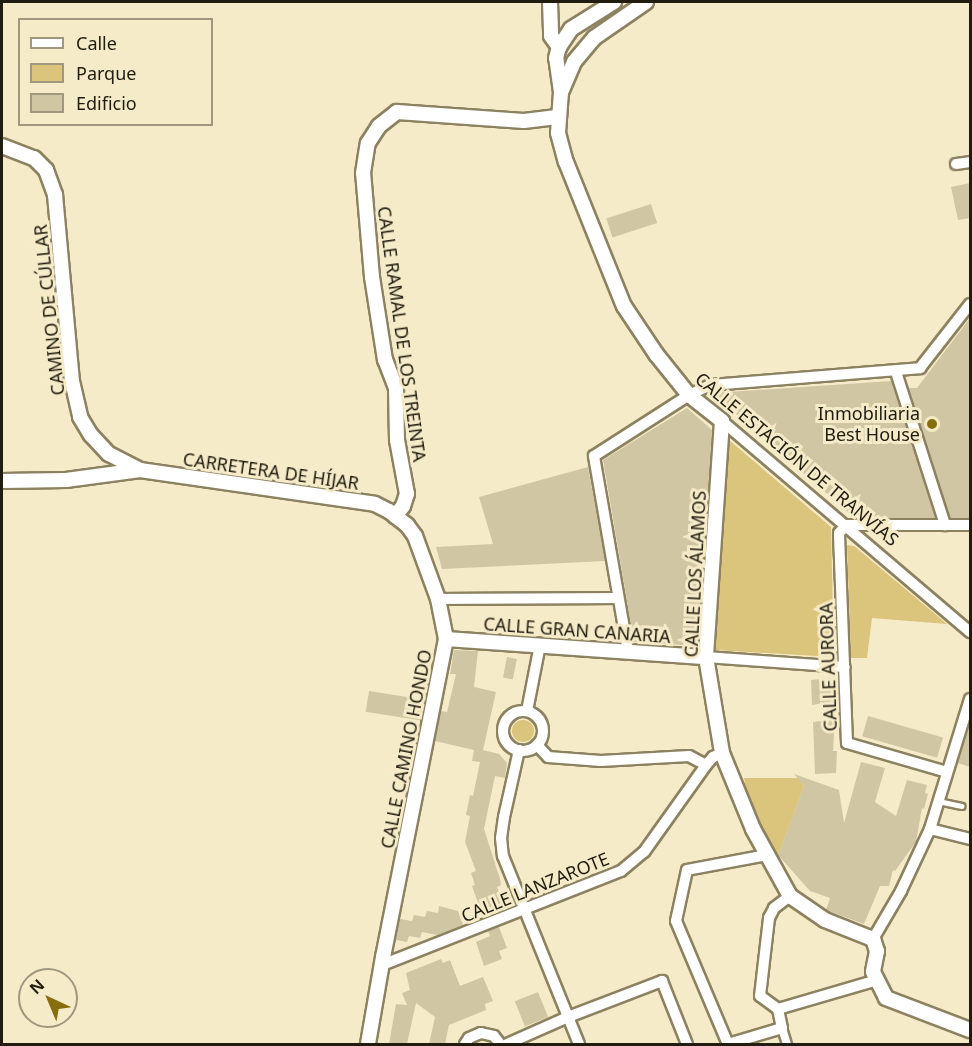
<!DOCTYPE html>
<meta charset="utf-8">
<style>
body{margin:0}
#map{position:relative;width:972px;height:1046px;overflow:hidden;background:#f6ebc8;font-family:"Noto Sans",sans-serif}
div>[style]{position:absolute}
.green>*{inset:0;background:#dbc47c}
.round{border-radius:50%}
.building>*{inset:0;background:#d0c6a4;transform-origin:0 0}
.roads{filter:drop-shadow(2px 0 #8c8261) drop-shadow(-2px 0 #8c8261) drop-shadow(0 2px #8c8261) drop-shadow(0 -2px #8c8261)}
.service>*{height:5px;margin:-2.5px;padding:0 2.5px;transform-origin:2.5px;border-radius:2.5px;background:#fff}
.pedestrian>*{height:8px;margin:-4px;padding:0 4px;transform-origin:4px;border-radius:4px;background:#fff}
.minor>*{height:10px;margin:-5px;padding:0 5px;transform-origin:5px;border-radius:5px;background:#fff}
.minor>.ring{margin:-5px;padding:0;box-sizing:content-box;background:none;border:10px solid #fff;border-radius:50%}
.tertiary>*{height:14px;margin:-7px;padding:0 7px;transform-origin:7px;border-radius:7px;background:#fff}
.dots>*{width:16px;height:16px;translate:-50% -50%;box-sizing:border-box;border:3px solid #f6ebc8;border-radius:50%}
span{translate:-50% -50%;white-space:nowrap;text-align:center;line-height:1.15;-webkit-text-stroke:6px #f6ebc8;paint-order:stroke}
.street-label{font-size:18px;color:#201c0f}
.poi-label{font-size:18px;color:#201c0f}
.right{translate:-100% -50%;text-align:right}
.frame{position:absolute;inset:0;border:3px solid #201c0f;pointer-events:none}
.legend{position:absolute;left:18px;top:18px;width:195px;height:108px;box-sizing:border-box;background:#f6ebc8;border:2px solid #a0987e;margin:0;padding:8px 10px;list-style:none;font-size:18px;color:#201c0f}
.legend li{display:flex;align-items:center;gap:12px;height:30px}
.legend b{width:30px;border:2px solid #a0987e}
.north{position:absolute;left:18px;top:968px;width:60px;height:60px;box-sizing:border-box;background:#f6ebc8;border:2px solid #a0987e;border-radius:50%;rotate:316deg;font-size:16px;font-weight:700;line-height:24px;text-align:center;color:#201c0f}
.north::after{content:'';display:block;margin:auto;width:21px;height:27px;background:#866e0d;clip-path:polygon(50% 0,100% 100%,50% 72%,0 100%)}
</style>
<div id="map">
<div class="green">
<div style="clip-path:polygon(729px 440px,831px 527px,834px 657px,715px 650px)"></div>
<div style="clip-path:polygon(847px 545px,854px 546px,947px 624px,872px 618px,867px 658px,851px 658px)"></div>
<div class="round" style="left:512px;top:720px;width:22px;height:22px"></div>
<div style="clip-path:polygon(744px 778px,806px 778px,801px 783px,804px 786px,776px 861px,749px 805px)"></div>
</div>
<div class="building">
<div style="clip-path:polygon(970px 183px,970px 218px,958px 220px,951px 187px)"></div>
<div style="left:651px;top:204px;width:20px;height:47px;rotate:72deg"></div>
<div style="clip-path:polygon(970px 318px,970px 518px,950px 518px,909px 388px,917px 388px)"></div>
<div style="clip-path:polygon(891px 381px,935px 518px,855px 518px,712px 393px)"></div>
<div style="clip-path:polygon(687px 408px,712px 430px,698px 646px,634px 642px,603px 460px)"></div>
<div style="clip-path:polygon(588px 467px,605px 561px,442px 569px,436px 547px,493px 544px,479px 497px)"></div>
<div style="clip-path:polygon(454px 650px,478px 651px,474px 687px,496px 692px,483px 750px,499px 754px,507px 763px,505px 778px,495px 776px,484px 829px,500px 879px,501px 885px,497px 887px,505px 909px,483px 917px,472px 886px,475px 885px,471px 873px,476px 871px,465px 842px,470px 816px,466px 815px,470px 795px,473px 796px,480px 762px,472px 761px,474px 750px,435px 741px,441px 711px,447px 712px,456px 674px,450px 674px)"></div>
<div style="left:507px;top:657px;width:10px;height:21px;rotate:11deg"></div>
<div style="clip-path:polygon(831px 678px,835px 701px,812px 705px,811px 680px)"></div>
<div style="left:369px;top:691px;width:56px;height:21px;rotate:9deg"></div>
<div style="left:868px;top:716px;width:78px;height:21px;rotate:16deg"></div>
<div style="clip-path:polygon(835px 719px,833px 751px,837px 751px,836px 773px,815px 774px,813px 722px)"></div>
<div style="clip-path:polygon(969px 728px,970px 728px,970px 767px,958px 763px)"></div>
<div style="clip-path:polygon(861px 762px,885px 768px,875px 802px,896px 816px,907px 780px,927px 785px,925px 793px,928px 794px,924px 809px,922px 808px,916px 842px,895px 871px,893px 870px,889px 886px,880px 886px,864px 924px,826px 910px,830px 898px,810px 891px,778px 855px,804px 786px,794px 774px,839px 790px,844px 823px)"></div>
<div style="clip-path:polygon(439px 906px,458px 911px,463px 925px,437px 935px,422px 932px,420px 938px,409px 936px,407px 942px,396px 940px,400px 919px,412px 921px,414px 915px,425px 917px,427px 911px,438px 913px)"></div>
<div style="clip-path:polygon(499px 927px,507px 948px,499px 951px,502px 959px,484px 966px,476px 942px,490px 936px,488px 931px)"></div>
<div style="clip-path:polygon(441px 959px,443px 963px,450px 960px,460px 986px,483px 977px,493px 1001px,485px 1004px,486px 1010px,449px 1025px,445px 1044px,429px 1044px,435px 1017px,416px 1003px,407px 1044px,389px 1044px,396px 1004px,407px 1005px,402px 993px,410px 990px,406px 973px)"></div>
<div style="left:538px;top:992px;width:27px;height:25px;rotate:68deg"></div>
</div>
<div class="roads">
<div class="service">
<div style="left:938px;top:801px;width:24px;rotate:12deg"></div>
</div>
<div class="pedestrian">
<div style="left:782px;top:1028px;width:17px;rotate:73deg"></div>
</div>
<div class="minor">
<div style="left:956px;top:164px;width:14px;rotate:-8deg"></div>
<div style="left:896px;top:372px;width:161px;rotate:72.2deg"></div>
<div style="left:722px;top:421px;width:326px;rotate:40.4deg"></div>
<div style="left:438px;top:599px;width:180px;rotate:-0.3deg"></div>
<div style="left:628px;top:651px;width:198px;rotate:-99.9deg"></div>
<div style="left:594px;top:456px;width:113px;rotate:-32.7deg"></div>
<div style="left:689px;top:395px;width:23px;rotate:-25deg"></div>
<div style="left:710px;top:385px;width:211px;rotate:-4.6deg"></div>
<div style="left:920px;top:368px;width:81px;rotate:-52deg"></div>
<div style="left:706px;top:657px;width:139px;rotate:4.1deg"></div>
<div style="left:527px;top:711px;width:67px;rotate:-78.9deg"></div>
<div class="ring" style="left:503px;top:711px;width:30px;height:30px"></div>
<div style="left:537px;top:745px;width:16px;rotate:47deg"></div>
<div style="left:548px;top:757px;width:53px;rotate:4.3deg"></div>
<div style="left:601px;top:761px;width:88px;rotate:-3.3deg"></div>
<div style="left:689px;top:756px;width:19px;rotate:28deg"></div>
<div style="left:519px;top:750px;width:69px;rotate:102.6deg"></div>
<div style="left:504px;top:817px;width:21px;rotate:98deg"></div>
<div style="left:501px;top:838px;width:18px;rotate:84deg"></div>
<div style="left:503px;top:856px;width:203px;rotate:68deg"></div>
<div style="left:947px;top:772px;width:104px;rotate:-163.8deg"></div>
<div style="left:847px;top:743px;width:210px;rotate:-92.2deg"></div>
<div style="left:839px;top:533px;width:11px;rotate:-45deg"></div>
<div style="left:847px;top:525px;width:123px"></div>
<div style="left:930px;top:829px;width:41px;rotate:14deg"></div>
<div style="left:767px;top:855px;width:81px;rotate:169.4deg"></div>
<div style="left:687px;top:870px;width:52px;rotate:102.2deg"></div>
<div style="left:676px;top:921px;width:134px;rotate:67.1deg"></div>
<div style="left:728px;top:1044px;width:56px;rotate:-16.5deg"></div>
<div style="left:782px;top:1028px;width:19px;rotate:-102deg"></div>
<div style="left:778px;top:1009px;width:22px;rotate:-144deg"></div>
<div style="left:760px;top:996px;width:79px;rotate:-83.4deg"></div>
<div style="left:769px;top:918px;width:11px;rotate:-63deg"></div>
<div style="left:774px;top:908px;width:20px;rotate:-37deg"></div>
<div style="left:873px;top:939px;width:56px;rotate:-59.7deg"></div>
<div style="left:901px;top:891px;width:68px;rotate:-64.9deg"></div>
<div style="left:930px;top:829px;width:136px;rotate:-72.9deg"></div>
<div style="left:382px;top:965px;width:257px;rotate:-21.5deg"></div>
<div style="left:621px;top:871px;width:30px;rotate:-40deg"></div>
<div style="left:644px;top:852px;width:107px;rotate:-54.5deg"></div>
<div style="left:706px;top:765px;width:11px;rotate:-49deg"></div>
<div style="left:713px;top:757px;width:10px;rotate:-24deg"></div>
<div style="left:778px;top:1009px;width:103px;rotate:-16.3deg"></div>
<div style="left:465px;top:1044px;width:7px;rotate:-56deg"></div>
<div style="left:469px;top:1038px;width:13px;rotate:-23deg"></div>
<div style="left:481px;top:1033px;width:13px;rotate:13deg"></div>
<div style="left:494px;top:1036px;width:10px;rotate:53deg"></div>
<div style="left:507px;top:1044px;width:67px;rotate:-23.9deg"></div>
<div style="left:568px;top:1017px;width:101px;rotate:-21deg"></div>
<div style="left:662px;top:981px;width:68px;rotate:68.4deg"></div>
</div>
<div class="tertiary">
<div style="left:550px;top:2px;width:34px;rotate:88deg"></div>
<div style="left:551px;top:36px;width:14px;rotate:54deg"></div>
<div style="left:646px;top:2px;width:63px;rotate:145.3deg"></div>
<div style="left:594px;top:38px;width:31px;rotate:130deg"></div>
<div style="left:574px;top:62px;width:33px;rotate:113deg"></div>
<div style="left:561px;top:92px;width:41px;rotate:94.2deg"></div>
<div style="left:558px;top:133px;width:30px;rotate:75deg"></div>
<div style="left:566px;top:162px;width:155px;rotate:68.1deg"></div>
<div style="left:624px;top:306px;width:58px;rotate:56.3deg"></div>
<div style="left:656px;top:354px;width:53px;rotate:51.2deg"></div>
<div style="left:689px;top:395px;width:42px;rotate:38.2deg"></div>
<div style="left:722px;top:421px;width:237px;rotate:93.9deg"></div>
<div style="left:706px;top:657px;width:97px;rotate:80.5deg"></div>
<div style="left:722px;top:753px;width:82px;rotate:67.8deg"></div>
<div style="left:753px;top:829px;width:77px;rotate:61.1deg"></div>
<div style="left:790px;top:896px;width:42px;rotate:34.4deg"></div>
<div style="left:825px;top:920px;width:52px;rotate:21.6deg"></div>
<div style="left:873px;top:939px;width:13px;rotate:72deg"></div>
<div style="left:877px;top:951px;width:21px;rotate:101deg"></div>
<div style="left:873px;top:972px;width:29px;rotate:63deg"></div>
<div style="left:886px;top:998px;width:90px;rotate:20.9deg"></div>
<div style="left:561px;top:92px;width:34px;rotate:-98deg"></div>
<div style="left:556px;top:58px;width:11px;rotate:-75deg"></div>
<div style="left:559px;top:47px;width:22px;rotate:-56deg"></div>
<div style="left:571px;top:29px;width:51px;rotate:-32.1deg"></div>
<div style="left:2px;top:146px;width:34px;rotate:21deg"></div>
<div style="left:34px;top:158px;width:17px;rotate:45deg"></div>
<div style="left:46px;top:170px;width:27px;rotate:70deg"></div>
<div style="left:55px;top:195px;width:187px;rotate:84.8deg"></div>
<div style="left:72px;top:381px;width:37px;rotate:77deg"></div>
<div style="left:80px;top:417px;width:21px;rotate:59deg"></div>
<div style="left:91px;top:435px;width:26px;rotate:47deg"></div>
<div style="left:109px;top:454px;width:35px;rotate:27deg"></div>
<div style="left:2px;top:481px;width:64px;rotate:-0.9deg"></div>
<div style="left:66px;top:480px;width:75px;rotate:-7.7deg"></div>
<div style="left:140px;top:470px;width:237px;rotate:8.2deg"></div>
<div style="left:375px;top:504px;width:16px;rotate:27deg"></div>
<div style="left:389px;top:511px;width:23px;rotate:38deg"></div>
<div style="left:407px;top:525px;width:14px;rotate:54deg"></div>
<div style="left:415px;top:536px;width:67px;rotate:69.9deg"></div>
<div style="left:438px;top:599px;width:41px;rotate:78.7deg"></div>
<div style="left:446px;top:639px;width:324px;rotate:101.2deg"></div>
<div style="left:383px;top:957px;width:88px;rotate:99.8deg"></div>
<div style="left:395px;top:516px;width:13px;rotate:-51deg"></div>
<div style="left:403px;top:506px;width:13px;rotate:-72deg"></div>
<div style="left:407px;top:494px;width:55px;rotate:-100.5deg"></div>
<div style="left:397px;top:440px;width:52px;rotate:-91.1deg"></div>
<div style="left:396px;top:388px;width:30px;rotate:-111deg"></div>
<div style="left:385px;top:360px;width:84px;rotate:-98.9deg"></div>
<div style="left:372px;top:277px;width:104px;rotate:-94.9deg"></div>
<div style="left:363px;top:173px;width:30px;rotate:-81deg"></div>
<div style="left:368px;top:143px;width:20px;rotate:-57deg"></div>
<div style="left:379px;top:126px;width:23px;rotate:-38deg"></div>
<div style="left:397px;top:112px;width:127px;rotate:4.1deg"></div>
<div style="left:524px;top:121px;width:33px;rotate:-7deg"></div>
<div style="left:446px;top:639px;width:261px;rotate:4deg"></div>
</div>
</div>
<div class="dots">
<div style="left:932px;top:424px;background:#866e0d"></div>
</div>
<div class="street-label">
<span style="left:49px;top:310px;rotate:-96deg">CAMINO DE CÚLLAR</span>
<span style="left:402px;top:334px;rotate:82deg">CALLE RAMAL DE LOS TREINTA</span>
<span style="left:797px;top:459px;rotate:40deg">CALLE ESTACIÓN DE TRANVÍAS</span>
<span style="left:271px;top:471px;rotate:8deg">CARRETERA DE HÍJAR</span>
<span style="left:695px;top:574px;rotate:-87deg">CALLE LOS ÁLAMOS</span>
<span style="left:577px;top:630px;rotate:4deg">CALLE GRAN CANARIA</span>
<span style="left:828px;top:667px;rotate:-92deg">CALLE AURORA</span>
<span style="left:406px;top:749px;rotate:-79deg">CALLE CAMINO HONDO</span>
<span style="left:535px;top:887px;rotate:-22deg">CALLE LANZAROTE</span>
</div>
<div class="poi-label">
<span class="right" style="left:920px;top:424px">Inmobiliaria<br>Best House</span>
</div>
<div class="frame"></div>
<ul class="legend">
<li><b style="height:8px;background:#fff"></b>Calle</li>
<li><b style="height:16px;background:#dbc47c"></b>Parque</li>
<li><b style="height:16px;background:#d0c6a4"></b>Edificio</li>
</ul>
<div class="north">N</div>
</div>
